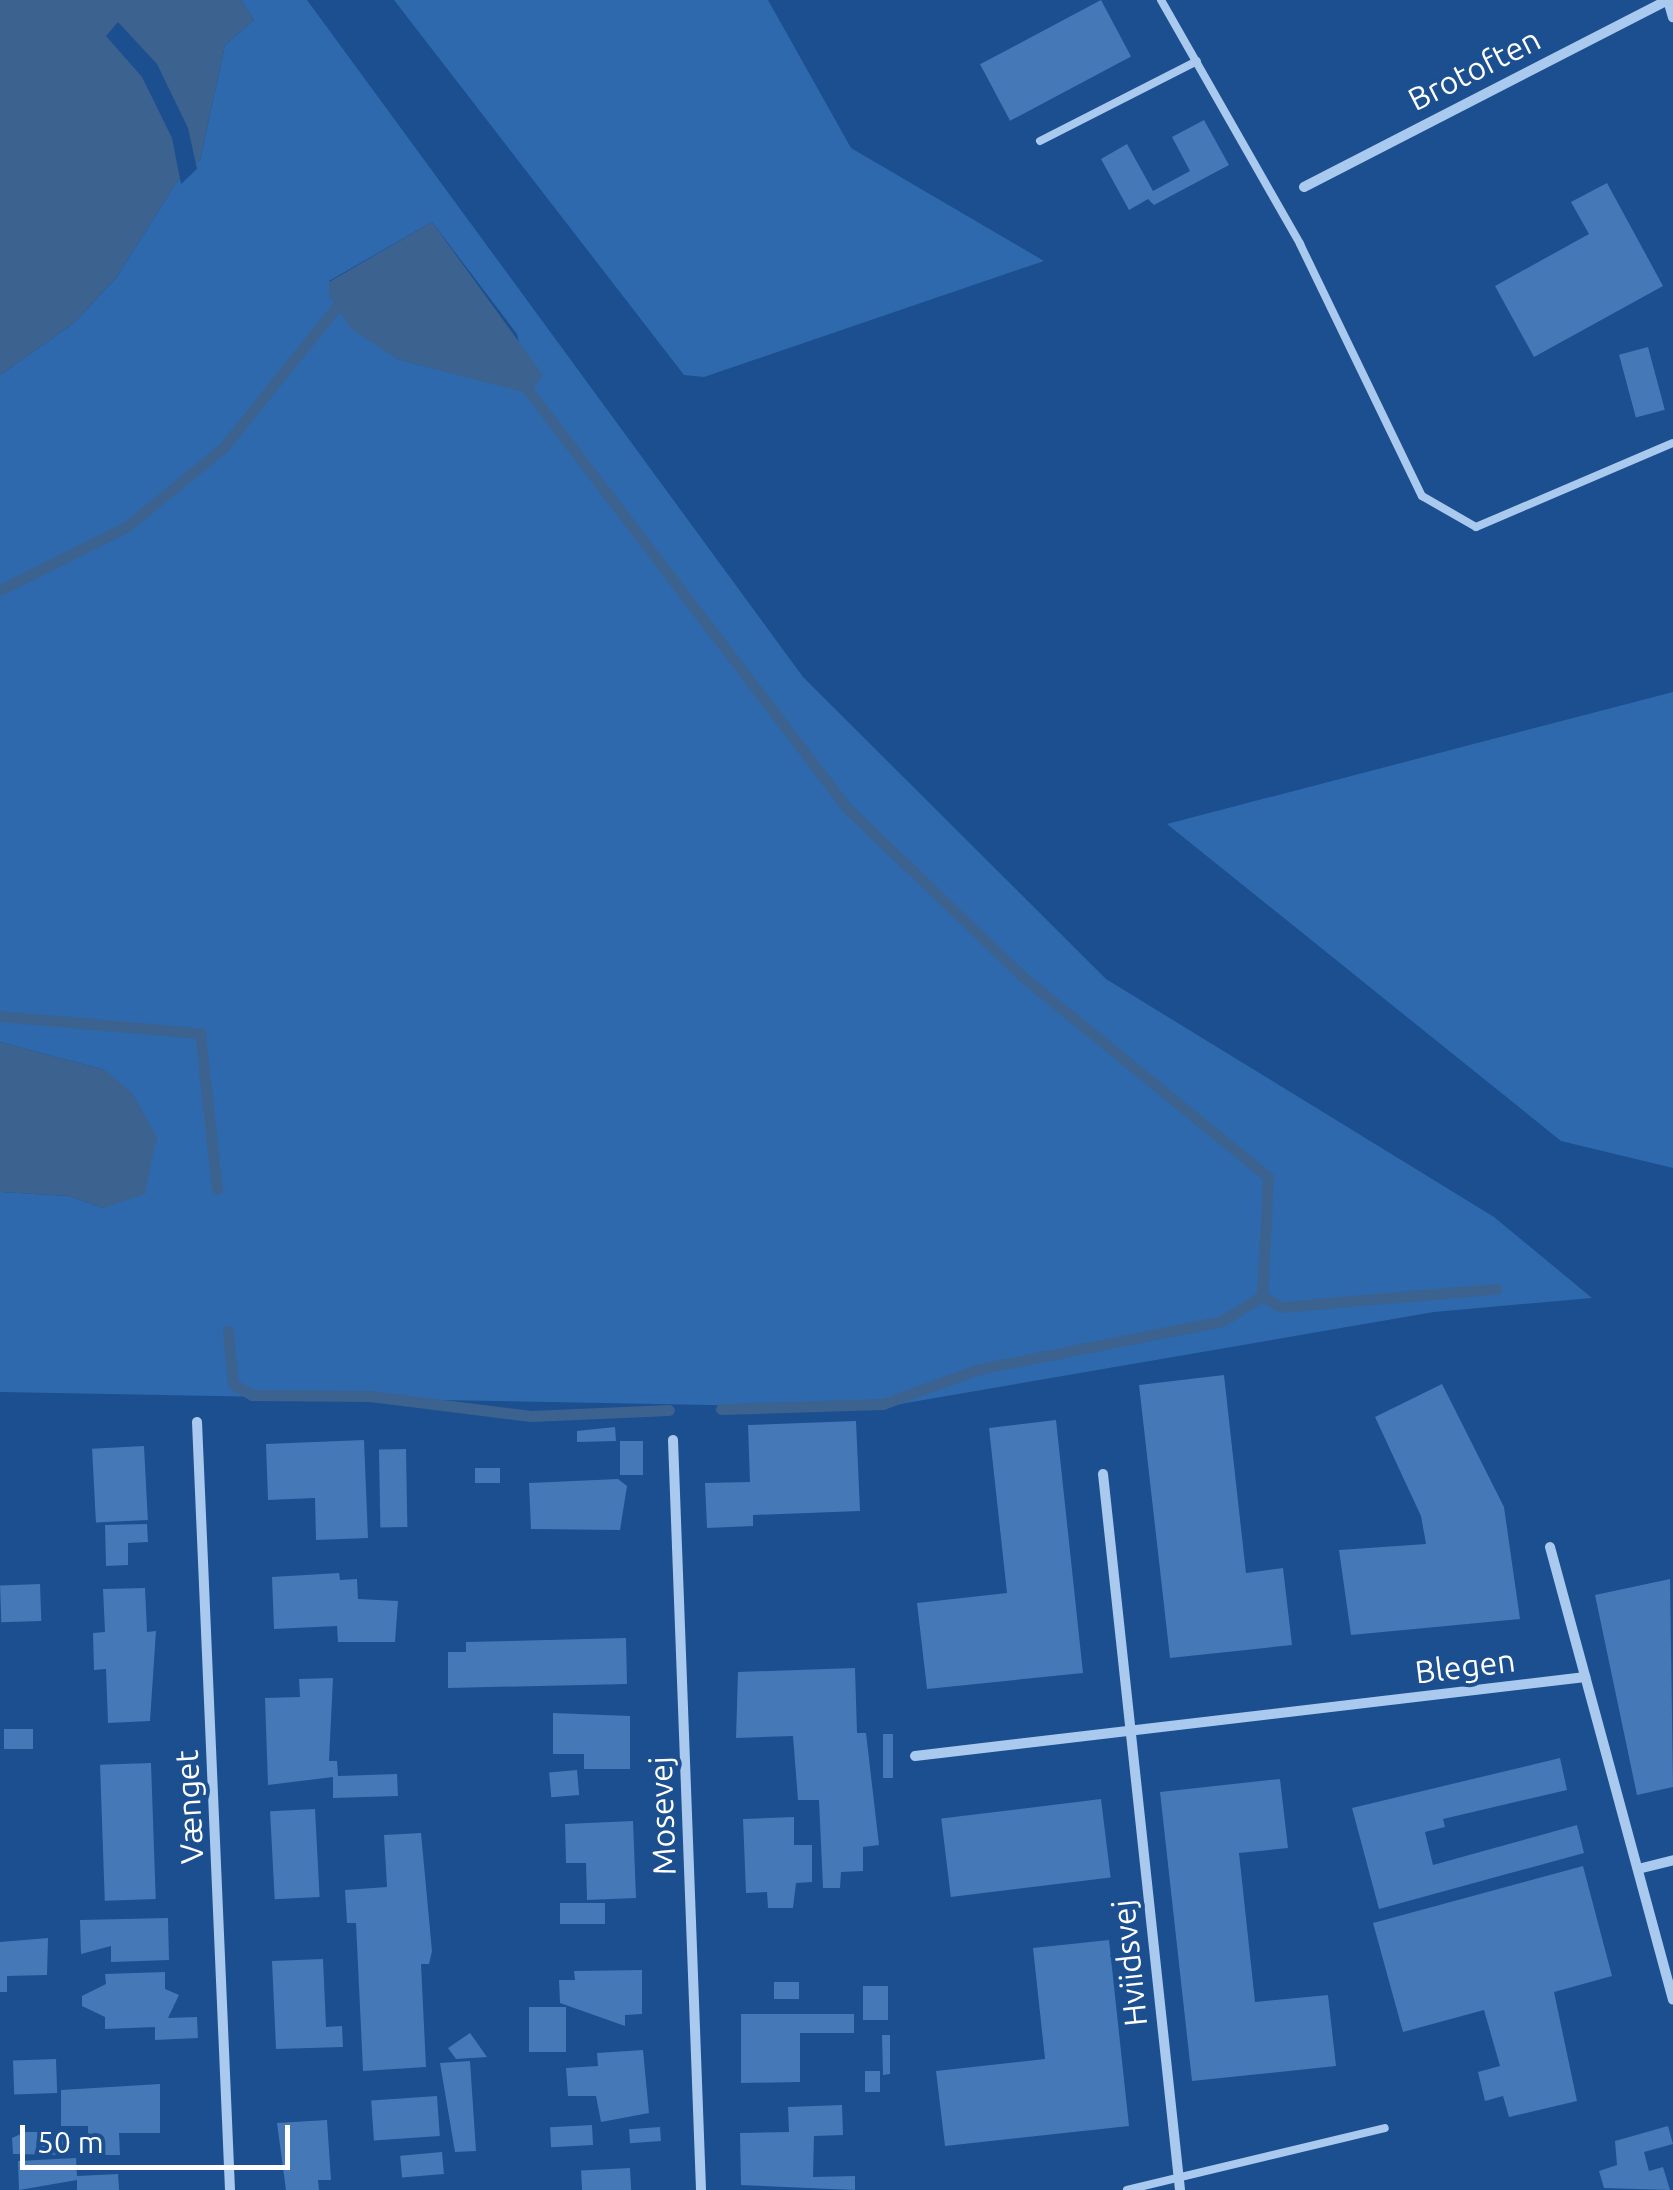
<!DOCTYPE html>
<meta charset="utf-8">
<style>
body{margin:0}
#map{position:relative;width:1673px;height:2190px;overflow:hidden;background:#1b4f8f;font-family:Ubuntu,sans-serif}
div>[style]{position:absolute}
.green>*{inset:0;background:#2e69ad}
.water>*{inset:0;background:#3c6290}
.pier>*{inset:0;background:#1b4f8f}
.stream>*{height:11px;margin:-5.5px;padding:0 5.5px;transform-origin:5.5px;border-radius:5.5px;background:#3c6290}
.building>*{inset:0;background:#4478b7;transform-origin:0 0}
.service>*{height:8px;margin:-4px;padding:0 4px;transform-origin:4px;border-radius:4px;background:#a9c9ee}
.minor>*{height:10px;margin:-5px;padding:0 5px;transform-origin:5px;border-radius:5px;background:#a9c9ee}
span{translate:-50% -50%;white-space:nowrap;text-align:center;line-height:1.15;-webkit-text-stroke:8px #1b4f8f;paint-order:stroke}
.street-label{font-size:32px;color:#fff}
.scale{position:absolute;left:20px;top:2125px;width:270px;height:45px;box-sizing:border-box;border:5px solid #fff;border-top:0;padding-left:12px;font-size:30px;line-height:35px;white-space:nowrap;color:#fff;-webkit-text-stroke:8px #1b4f8f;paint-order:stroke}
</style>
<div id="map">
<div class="green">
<div style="clip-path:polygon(evenodd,241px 0,307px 0,803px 677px,1106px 979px,1494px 1217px,1592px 1298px,1434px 1312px,877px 1408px,0 1392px,0 1192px,69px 1196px,103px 1208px,105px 1070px,0 1042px,0 375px,74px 323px,116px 278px,178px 180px,200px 160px,225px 45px,254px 20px,241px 0,432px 222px,517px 334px,530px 393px,397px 359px,329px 281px,432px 222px)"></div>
<div style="clip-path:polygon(394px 0,768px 0,851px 148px,1044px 261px,704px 377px,684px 375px)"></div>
<div style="clip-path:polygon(1673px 692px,1673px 1168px,1561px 1141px,1167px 824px)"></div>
</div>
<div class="water">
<div style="clip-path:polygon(0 0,241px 0,254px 20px,225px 45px,200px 160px,178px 180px,116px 278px,74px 323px,0 375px)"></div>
<div style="clip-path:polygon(432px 222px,543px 375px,530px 394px,397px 359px,351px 329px,329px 296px,329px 282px)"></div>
<div style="clip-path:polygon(0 1042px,105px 1070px,133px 1094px,157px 1137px,145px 1194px,103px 1208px,69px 1196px,0 1192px)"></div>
</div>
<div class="pier">
<div style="clip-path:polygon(118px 22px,157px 64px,188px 128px,197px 169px,181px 184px,172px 138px,142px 77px,106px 36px)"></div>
</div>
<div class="stream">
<div style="left:522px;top:382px;width:536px;rotate:52.66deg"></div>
<div style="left:847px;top:808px;width:244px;rotate:43.8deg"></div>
<div style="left:1023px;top:977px;width:316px;rotate:39.2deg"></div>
<div style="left:1268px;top:1177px;width:119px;rotate:92.9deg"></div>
<div style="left:1262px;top:1296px;width:47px;rotate:148deg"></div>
<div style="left:1222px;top:1321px;width:248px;rotate:168.8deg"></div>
<div style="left:979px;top:1369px;width:102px;rotate:160deg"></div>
<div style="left:883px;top:1404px;width:162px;rotate:178.2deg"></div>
<div style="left:0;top:590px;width:141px;rotate:-26.6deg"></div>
<div style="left:126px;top:527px;width:125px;rotate:-39.2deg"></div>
<div style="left:223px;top:448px;width:195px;rotate:-51.2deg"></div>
<div style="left:0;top:1016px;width:201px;rotate:4.9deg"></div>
<div style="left:200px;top:1033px;width:157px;rotate:83.8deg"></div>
<div style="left:1262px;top:1296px;width:21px;rotate:31deg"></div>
<div style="left:1280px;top:1307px;width:217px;rotate:-4.8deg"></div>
<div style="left:228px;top:1331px;width:53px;rotate:84.6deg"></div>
<div style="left:233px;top:1384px;width:22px;rotate:30deg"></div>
<div style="left:252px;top:1395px;width:118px;rotate:0.5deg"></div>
<div style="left:370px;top:1396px;width:162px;rotate:7.1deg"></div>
<div style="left:531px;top:1416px;width:138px;rotate:-2.5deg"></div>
</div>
<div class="building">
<div style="left:1101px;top:0;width:64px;height:137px;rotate:62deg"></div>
<div style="clip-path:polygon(1204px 120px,1229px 165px,1154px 205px,1148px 199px,1129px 210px,1101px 159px,1127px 144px,1153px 191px,1190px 171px,1172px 137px)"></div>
<div style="clip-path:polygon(1607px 183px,1663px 286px,1534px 357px,1495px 286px,1589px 234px,1571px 202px)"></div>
<div style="left:1648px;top:347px;width:65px;height:30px;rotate:75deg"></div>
<div style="clip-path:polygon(1224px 1375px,1246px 1573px,1283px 1568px,1292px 1645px,1170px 1658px,1139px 1385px)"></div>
<div style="clip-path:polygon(1442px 1384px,1504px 1507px,1520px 1619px,1351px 1635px,1339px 1550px,1426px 1544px,1421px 1516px,1375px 1417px)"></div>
<div style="clip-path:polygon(1056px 1420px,1083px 1673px,927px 1689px,917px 1603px,1007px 1593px,989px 1428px)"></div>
<div style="clip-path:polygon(856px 1421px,860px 1511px,753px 1515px,753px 1526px,707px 1528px,705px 1483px,750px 1482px,748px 1425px)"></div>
<div style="clip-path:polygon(615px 1427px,616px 1441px,577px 1442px,577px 1431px)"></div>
<div style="clip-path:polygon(364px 1440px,368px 1538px,316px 1540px,315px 1498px,268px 1500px,266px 1444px)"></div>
<div style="left:620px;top:1441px;width:23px;height:34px"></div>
<div style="left:144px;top:1446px;width:74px;height:52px;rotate:87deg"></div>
<div style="left:406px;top:1449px;width:78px;height:27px;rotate:89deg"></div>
<div style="left:500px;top:1468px;width:15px;height:25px;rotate:90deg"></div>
<div style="clip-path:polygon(618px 1479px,627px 1486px,620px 1530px,531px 1529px,529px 1483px)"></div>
<div style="clip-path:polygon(147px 1524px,148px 1542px,128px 1543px,128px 1565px,106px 1566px,105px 1525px)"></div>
<div style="clip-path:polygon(339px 1573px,340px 1580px,357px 1579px,358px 1599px,398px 1601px,395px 1642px,338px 1642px,337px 1626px,274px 1629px,272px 1577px)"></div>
<div style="clip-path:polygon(1670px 1579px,1673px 1787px,1637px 1795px,1595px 1595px)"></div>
<div style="left:40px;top:1584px;width:37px;height:40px;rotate:88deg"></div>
<div style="clip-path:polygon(145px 1588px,147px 1632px,156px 1631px,150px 1721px,108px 1723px,106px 1669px,94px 1670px,93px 1633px,105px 1632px,103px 1589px)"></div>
<div style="clip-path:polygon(626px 1638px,627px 1684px,448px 1688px,448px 1652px,466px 1652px,466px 1642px)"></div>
<div style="clip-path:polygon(855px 1668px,857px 1733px,866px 1733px,879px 1845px,863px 1847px,863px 1871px,841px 1872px,840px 1888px,823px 1888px,819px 1800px,798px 1800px,793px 1736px,736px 1738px,738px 1672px)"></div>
<div style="clip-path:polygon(333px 1678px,329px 1761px,337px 1761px,338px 1776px,397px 1774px,398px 1796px,333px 1798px,333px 1777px,268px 1785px,265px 1698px,300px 1697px,299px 1679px)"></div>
<div style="clip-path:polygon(553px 1713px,630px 1716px,630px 1769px,584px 1769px,584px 1754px,553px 1754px)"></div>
<div style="left:33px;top:1729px;width:20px;height:29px;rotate:90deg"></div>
<div style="left:883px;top:1734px;width:10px;height:44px"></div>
<div style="clip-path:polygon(1560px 1758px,1567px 1790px,1443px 1819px,1445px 1827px,1425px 1832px,1433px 1865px,1577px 1825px,1584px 1853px,1379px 1909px,1352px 1808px)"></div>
<div style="left:151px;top:1763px;width:136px;height:51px;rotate:88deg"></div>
<div style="left:577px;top:1770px;width:25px;height:28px;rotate:85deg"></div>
<div style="clip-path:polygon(1280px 1779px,1288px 1848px,1239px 1853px,1255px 2002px,1328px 1995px,1336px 2066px,1192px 2081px,1160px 1792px)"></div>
<div style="left:1101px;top:1799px;width:79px;height:161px;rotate:83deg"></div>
<div style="left:315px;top:1809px;width:88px;height:45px;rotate:87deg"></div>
<div style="clip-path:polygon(794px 1817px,794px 1845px,812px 1845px,812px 1882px,796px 1883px,793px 1908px,768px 1908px,767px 1892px,746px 1893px,743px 1819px)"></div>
<div style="clip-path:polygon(633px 1821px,636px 1898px,587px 1900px,586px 1863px,566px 1863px,565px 1824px)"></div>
<div style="clip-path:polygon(421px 1833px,432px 1951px,429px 1964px,421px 1964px,426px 2067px,363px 2071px,356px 1923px,347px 1923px,345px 1890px,387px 1887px,384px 1835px)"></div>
<div style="clip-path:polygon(1583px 1866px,1612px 1976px,1554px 1992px,1577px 2101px,1509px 2117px,1503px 2096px,1485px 2101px,1478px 2072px,1500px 2066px,1484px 2010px,1403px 2032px,1373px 1923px)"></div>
<div style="left:605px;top:1903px;width:21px;height:45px;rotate:90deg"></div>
<div style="clip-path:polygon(168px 1918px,169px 1960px,111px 1962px,111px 1946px,81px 1954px,80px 1920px)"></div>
<div style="clip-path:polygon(48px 1938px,47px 1975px,7px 1976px,7px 1992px,0 1992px,0 1942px)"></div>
<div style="clip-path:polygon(1109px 1940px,1129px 2126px,945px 2146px,936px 2071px,1045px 2059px,1033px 1948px)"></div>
<div style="clip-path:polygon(323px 1959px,326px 2027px,342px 2026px,343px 2047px,276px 2049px,272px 1961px)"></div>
<div style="clip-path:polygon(642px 1970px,642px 2014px,625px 2015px,625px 2026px,560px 2003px,559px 1980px,575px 1980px,574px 1971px)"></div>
<div style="clip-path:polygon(165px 1972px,165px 1989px,179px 1995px,168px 2018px,197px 2017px,198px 2038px,155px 2040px,155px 2027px,105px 2029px,105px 2017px,82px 2006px,82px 1996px,106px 1984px,105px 1974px)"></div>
<div style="left:774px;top:1982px;width:25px;height:17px"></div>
<div style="left:863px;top:1986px;width:25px;height:34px"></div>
<div style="left:529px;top:2007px;width:37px;height:45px"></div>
<div style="clip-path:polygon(741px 2014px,854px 2014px,854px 2033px,800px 2033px,800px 2082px,741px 2083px)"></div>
<div style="clip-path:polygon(470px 2033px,487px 2057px,456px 2059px,448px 2048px)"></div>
<div style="clip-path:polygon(882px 2035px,890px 2035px,890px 2074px,883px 2075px)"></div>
<div style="clip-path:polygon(643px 2050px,649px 2113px,601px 2122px,596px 2096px,568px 2096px,566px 2068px,598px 2066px,597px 2053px)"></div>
<div style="left:56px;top:2059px;width:34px;height:43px;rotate:88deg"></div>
<div style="clip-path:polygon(470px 2061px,476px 2151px,455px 2152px,440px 2063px)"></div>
<div style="left:865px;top:2071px;width:15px;height:21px"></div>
<div style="clip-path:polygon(160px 2084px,160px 2133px,119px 2133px,120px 2155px,88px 2155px,88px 2126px,61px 2126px,61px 2090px)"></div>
<div style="left:437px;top:2096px;width:40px;height:66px;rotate:86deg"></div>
<div style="clip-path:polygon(842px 2105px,843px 2135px,814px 2136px,813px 2177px,855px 2176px,855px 2190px,741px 2185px,740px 2133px,789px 2132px,788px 2107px)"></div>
<div style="clip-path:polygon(327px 2120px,331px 2180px,318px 2180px,319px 2190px,286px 2190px,277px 2123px)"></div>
<div style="left:592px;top:2125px;width:20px;height:42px;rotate:87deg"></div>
<div style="clip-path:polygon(1668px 2126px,1673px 2144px,1644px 2152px,1649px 2171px,1663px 2167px,1670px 2190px,1604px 2188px,1599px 2171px,1617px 2165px,1615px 2141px)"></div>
<div style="left:660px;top:2127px;width:14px;height:31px;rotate:86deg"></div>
<div style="clip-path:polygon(25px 2132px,69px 2132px,69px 2155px,13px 2154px,12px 2138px)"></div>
<div style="left:442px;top:2152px;width:22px;height:42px;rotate:85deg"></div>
<div style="clip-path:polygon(76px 2158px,77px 2176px,118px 2174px,119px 2190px,77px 2190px,77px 2180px,19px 2190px,18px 2161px)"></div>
<div style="left:630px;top:2168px;width:22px;height:49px;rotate:87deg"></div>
</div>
<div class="service">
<div style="left:1161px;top:0;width:281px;rotate:60.3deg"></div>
<div style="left:1300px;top:244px;width:280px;rotate:64.2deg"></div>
<div style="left:1422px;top:496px;width:62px;rotate:29.9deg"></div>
<div style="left:1476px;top:527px;width:214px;rotate:-23.1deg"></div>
<div style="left:1040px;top:141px;width:176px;rotate:-27deg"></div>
<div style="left:1127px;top:2190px;width:265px;rotate:-13.5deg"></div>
</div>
<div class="minor">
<div style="left:1668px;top:0;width:18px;rotate:74deg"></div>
<div style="left:1304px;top:187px;width:409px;rotate:-27.2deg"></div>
<div style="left:197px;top:1422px;width:769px;rotate:87.54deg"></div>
<div style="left:673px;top:1440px;width:751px;rotate:87.86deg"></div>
<div style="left:1103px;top:1474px;width:720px;rotate:83.86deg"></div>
<div style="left:1550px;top:1547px;width:469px;rotate:74.8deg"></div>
<div style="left:915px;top:1756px;width:675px;rotate:-6.72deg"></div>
<div style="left:1638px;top:1869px;width:36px;rotate:-14deg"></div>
</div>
<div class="street-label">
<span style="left:1474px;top:69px;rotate:-27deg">Brotoften</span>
<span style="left:1465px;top:1666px;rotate:-7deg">Blegen</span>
<span style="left:189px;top:1807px;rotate:-93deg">Vænget</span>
<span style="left:662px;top:1816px;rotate:-92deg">Mosevej</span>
<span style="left:1129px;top:1963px;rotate:-96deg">Hviidsvej</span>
</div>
<div class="scale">50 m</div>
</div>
